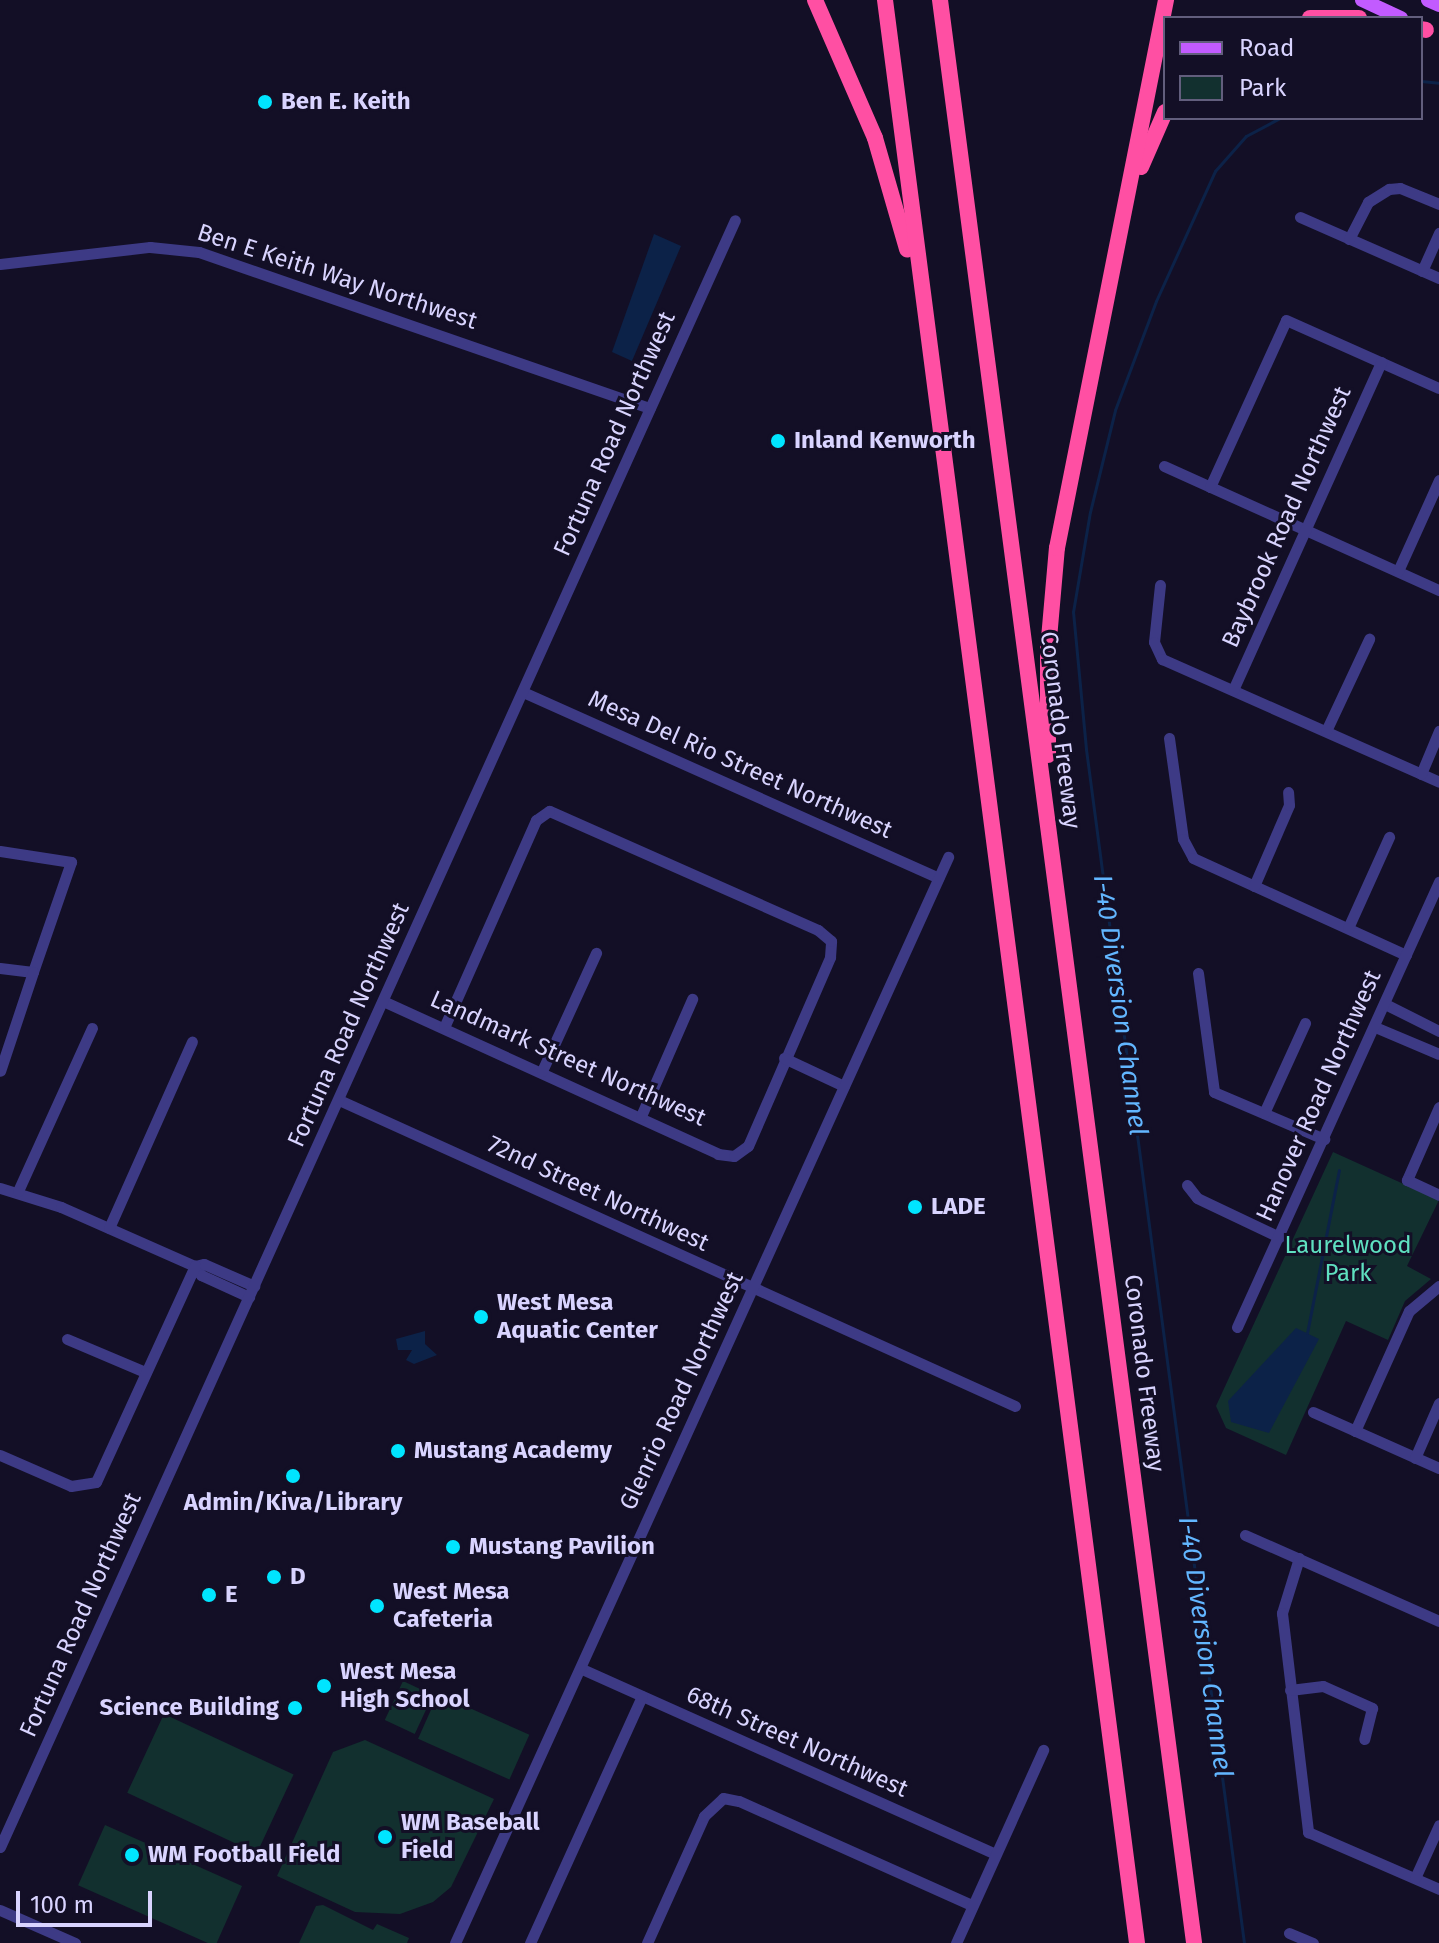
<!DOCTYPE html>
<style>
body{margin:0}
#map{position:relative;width:1439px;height:1943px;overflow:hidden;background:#130f26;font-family:"Fira Sans",sans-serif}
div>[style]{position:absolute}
.green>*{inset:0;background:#12302f;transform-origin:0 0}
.water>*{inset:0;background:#0c2248}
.stream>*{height:3px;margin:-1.5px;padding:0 1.5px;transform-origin:1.5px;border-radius:1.5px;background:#0c2248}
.minor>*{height:11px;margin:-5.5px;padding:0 5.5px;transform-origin:5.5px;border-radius:5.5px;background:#3d3a85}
.major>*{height:14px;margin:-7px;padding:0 7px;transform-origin:7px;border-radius:7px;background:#c25bff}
.highway>*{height:16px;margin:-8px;padding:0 8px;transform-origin:8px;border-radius:8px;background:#ff4fa3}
.dots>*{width:22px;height:22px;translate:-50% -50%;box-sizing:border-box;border:4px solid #130f26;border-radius:50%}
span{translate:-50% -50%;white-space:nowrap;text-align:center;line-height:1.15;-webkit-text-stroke:6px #130f26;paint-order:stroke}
.poi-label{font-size:24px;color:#d9d4ff;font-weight:700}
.left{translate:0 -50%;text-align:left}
.right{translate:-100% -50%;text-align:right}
.street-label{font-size:24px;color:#d9d4ff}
.park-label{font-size:24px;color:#5fe0c0}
.water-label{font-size:26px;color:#62b6ff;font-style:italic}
.legend{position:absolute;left:1163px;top:16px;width:260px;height:104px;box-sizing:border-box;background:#130f26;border:2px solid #625e7d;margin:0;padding:10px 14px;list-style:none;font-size:24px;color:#d9d4ff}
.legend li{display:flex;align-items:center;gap:16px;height:40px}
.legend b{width:40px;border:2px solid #625e7d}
.scale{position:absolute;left:16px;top:1891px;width:136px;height:36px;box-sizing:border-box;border:4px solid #d9d4ff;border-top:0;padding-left:10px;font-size:24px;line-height:28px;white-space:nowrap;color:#d9d4ff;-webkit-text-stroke:6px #130f26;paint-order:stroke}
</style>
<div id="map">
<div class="green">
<div style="clip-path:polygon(1333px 1152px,1439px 1200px,1407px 1266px,1431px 1279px,1405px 1301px,1388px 1340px,1346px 1321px,1286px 1455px,1226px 1428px,1216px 1406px)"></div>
<div style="left:403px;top:1681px;width:33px;height:43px;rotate:25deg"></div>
<div style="left:438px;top:1694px;width:100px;height:49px;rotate:24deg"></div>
<div style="left:164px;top:1714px;width:143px;height:87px;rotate:25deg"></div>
<div style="clip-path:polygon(365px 1740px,494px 1799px,451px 1887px,433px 1902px,400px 1914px,355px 1912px,277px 1876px,333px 1752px)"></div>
<div style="left:105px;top:1825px;width:150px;height:66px;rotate:24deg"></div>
<div style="clip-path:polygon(323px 1905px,373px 1930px,377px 1924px,409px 1938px,407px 1943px,299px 1943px,316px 1906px)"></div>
</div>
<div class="water">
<div style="clip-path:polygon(654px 234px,681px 246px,632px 361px,612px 352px)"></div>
<div style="clip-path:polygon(1296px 1328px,1319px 1339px,1269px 1433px,1231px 1422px,1228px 1401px)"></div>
<div style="clip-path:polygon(425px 1331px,425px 1344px,437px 1355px,414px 1364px,406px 1360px,412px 1350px,398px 1350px,396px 1339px)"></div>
</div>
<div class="stream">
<div style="left:1421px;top:81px;width:18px;rotate:6deg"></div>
<div style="left:1307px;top:1333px;width:166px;rotate:-78.9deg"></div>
<div style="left:1244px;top:1943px;width:1204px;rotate:-97.54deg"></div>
<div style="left:1086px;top:749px;width:138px;rotate:-95.4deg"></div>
<div style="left:1073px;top:612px;width:101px;rotate:-80.4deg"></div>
<div style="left:1090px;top:512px;width:105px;rotate:-76.2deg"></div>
<div style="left:1115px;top:410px;width:116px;rotate:-69.4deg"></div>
<div style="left:1156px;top:301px;width:143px;rotate:-65.6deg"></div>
<div style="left:1215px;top:171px;width:47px;rotate:-48.5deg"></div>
<div style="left:1246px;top:136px;width:38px;rotate:-28deg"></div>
</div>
<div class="minor">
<div style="left:1300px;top:217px;width:152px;rotate:23.7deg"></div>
<div style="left:1349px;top:239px;width:42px;rotate:-62.8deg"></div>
<div style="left:1368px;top:202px;width:25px;rotate:-32deg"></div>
<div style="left:1389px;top:189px;width:11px;rotate:-5deg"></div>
<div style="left:1400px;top:188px;width:42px;rotate:22.3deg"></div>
<div style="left:0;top:264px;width:151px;rotate:-6.5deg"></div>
<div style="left:150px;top:247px;width:49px;rotate:5.8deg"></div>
<div style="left:199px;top:252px;width:477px;rotate:19.1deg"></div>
<div style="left:1422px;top:271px;width:42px;rotate:-65.9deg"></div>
<div style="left:1164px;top:466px;width:302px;rotate:24.3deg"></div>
<div style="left:1210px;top:487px;width:183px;rotate:-65.5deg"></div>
<div style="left:1286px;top:320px;width:167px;rotate:24deg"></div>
<div style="left:1398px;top:571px;width:100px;rotate:-65.7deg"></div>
<div style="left:1160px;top:585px;width:57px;rotate:96deg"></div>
<div style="left:1154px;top:642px;width:19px;rotate:65deg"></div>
<div style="left:1162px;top:659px;width:303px;rotate:23.9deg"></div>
<div style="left:1233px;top:690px;width:360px;rotate:-65.7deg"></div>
<div style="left:523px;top:692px;width:455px;rotate:24.1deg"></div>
<div style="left:1326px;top:731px;width:102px;rotate:-64.9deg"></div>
<div style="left:1169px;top:738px;width:102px;rotate:82.1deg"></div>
<div style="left:1183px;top:839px;width:21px;rotate:62deg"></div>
<div style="left:1193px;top:858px;width:234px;rotate:24.5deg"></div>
<div style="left:1421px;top:774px;width:47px;rotate:-67.3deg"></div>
<div style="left:0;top:851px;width:72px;rotate:8.8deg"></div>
<div style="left:71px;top:862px;width:116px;rotate:109.1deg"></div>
<div style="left:1254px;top:886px;width:88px;rotate:-66.6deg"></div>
<div style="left:1289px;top:805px;width:13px;rotate:-94deg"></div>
<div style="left:1348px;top:928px;width:100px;rotate:-65.7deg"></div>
<div style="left:0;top:968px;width:33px;rotate:7deg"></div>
<div style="left:33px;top:972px;width:104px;rotate:108.4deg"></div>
<div style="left:1198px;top:973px;width:120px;rotate:82.3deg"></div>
<div style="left:1214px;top:1092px;width:120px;rotate:23.1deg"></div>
<div style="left:383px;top:1001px;width:368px;rotate:24.5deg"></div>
<div style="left:718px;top:1154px;width:16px;rotate:7deg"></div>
<div style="left:734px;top:1156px;width:17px;rotate:-36deg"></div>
<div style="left:748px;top:1146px;width:206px;rotate:-66.5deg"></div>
<div style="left:830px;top:957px;width:16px;rotate:-86deg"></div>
<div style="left:831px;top:941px;width:17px;rotate:-140deg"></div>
<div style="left:818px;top:930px;width:294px;rotate:-156.1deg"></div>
<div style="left:549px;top:811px;width:16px;rotate:145deg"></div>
<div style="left:536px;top:820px;width:227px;rotate:113.9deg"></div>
<div style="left:1385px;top:1004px;width:60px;rotate:26.6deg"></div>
<div style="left:1375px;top:1027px;width:69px;rotate:22.9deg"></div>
<div style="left:784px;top:1058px;width:66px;rotate:25deg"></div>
<div style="left:542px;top:1071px;width:130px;rotate:-65.4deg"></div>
<div style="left:339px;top:1100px;width:742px;rotate:24.35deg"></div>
<div style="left:1439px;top:1107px;width:80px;rotate:113.7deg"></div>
<div style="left:1407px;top:1180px;width:35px;rotate:25deg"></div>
<div style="left:1264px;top:1113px;width:99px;rotate:-65.5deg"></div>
<div style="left:641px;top:1116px;width:128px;rotate:-66.4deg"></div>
<div style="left:1187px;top:1185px;width:16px;rotate:52deg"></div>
<div style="left:1197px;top:1198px;width:91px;rotate:25.4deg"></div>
<div style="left:0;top:1188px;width:64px;rotate:17.3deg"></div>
<div style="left:61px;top:1207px;width:146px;rotate:23.8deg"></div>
<div style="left:195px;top:1266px;width:11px;rotate:56deg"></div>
<div style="left:201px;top:1275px;width:53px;rotate:24.6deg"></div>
<div style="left:18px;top:1191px;width:179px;rotate:-65.6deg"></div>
<div style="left:109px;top:1228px;width:204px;rotate:-66deg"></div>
<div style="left:195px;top:1266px;width:9px;rotate:-13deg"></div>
<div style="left:204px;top:1264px;width:55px;rotate:23.7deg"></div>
<div style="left:1237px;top:1327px;width:489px;rotate:-65.6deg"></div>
<div style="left:67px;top:1339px;width:85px;rotate:22.9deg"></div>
<div style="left:1313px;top:1412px;width:138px;rotate:24deg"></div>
<div style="left:1355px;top:1431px;width:132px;rotate:-65.8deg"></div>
<div style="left:1409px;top:1311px;width:39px;rotate:-40deg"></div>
<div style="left:0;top:1455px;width:77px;rotate:23.6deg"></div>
<div style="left:71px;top:1486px;width:25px;rotate:-9deg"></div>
<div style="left:96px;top:1482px;width:238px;rotate:-65.4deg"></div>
<div style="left:1415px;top:1458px;width:60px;rotate:-66.4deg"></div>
<div style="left:1245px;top:1535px;width:212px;rotate:23.9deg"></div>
<div style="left:1299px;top:1558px;width:58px;rotate:107.2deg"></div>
<div style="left:1282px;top:1613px;width:221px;rotate:83.2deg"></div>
<div style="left:1308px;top:1832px;width:143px;rotate:23.5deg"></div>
<div style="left:582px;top:1669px;width:453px;rotate:24.1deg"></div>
<div style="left:1290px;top:1690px;width:33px;rotate:-7deg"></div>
<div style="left:1323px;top:1686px;width:54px;rotate:24.2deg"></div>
<div style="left:1372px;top:1708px;width:32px;rotate:104deg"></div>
<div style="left:0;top:1847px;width:1785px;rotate:-65.69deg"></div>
<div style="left:1415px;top:1878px;width:58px;rotate:-65.6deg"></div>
<div style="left:0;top:1910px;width:82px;rotate:23.7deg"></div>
<div style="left:1289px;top:1933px;width:26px;rotate:23deg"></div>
<div style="left:455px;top:1943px;width:1193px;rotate:-65.58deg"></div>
<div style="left:530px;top:1943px;width:271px;rotate:-65.6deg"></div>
<div style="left:647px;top:1943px;width:139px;rotate:-65.8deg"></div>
<div style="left:704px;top:1816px;width:26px;rotate:-43deg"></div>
<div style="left:723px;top:1798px;width:16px;rotate:11deg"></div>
<div style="left:739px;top:1801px;width:255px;rotate:24.1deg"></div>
<div style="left:956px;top:1943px;width:212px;rotate:-65.7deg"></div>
</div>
<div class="major">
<div style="left:1362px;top:0;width:43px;rotate:24.8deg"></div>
<div style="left:1428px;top:0;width:12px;rotate:24deg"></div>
</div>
<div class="highway">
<div style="left:815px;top:0;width:150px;rotate:66.5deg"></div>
<div style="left:875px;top:138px;width:116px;rotate:73.9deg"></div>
<div style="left:885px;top:0;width:1959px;rotate:82.61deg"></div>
<div style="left:940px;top:0;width:1960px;rotate:82.55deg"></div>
<div style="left:1310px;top:18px;width:49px"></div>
<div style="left:1421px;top:29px;width:5px;rotate:11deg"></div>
<div style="left:1141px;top:167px;width:60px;rotate:-66.4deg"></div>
<div style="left:1048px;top:755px;width:105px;rotate:-90deg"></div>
<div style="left:1048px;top:650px;width:102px;rotate:-85deg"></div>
<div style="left:1057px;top:548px;width:559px;rotate:-78.75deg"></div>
</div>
<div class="dots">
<div style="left:265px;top:102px;background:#00e5ff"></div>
<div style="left:778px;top:441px;background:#00e5ff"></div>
<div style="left:915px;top:1207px;background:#00e5ff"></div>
<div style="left:481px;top:1317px;background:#00e5ff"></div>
<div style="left:398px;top:1451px;background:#00e5ff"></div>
<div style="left:293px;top:1476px;background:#00e5ff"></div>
<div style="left:453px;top:1547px;background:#00e5ff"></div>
<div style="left:274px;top:1577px;background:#00e5ff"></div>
<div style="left:209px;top:1595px;background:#00e5ff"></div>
<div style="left:377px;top:1606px;background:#00e5ff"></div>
<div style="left:324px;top:1686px;background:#00e5ff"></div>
<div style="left:295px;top:1708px;background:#00e5ff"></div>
<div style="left:385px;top:1837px;background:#00e5ff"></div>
<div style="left:132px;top:1855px;background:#00e5ff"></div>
</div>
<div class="poi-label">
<span class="left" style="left:281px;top:102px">Ben E. Keith</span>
<span class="left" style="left:794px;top:441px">Inland Kenworth</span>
<span class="left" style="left:931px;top:1207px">LADE</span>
<span class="left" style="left:497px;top:1317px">West Mesa<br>Aquatic Center</span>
<span class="left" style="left:414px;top:1451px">Mustang Academy</span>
<span style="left:293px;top:1503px">Admin/Kiva/Library</span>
<span class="left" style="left:469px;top:1547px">Mustang Pavilion</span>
<span class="left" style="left:290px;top:1577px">D</span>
<span class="left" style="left:393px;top:1606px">West Mesa<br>Cafeteria</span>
<span class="left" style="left:225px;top:1595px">E</span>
<span class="left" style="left:340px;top:1686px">West Mesa<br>High School</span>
<span class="right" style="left:279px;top:1708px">Science Building</span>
<span class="left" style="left:401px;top:1837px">WM Baseball<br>Field</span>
<span class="left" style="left:148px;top:1855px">WM Football Field</span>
</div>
<div class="street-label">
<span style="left:337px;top:277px;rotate:18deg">Ben E Keith Way Northwest</span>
<span style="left:615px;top:434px;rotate:-66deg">Fortuna Road Northwest</span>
<span style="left:1287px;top:517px;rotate:-66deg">Baybrook Road Northwest</span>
<span style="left:1060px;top:730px;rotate:83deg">Coronado Freeway</span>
<span style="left:740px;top:765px;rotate:24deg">Mesa Del Rio Street Northwest</span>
<span style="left:349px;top:1025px;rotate:-66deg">Fortuna Road Northwest</span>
<span style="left:568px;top:1059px;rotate:24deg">Landmark Street Northwest</span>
<span style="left:1319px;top:1096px;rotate:-66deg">Hanover Road Northwest</span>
<span style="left:598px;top:1194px;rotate:25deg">72nd Street Northwest</span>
<span style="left:1144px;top:1373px;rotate:83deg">Coronado Freeway</span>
<span style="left:682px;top:1391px;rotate:-65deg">Glenrio Road Northwest</span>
<span style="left:81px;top:1615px;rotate:-66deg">Fortuna Road Northwest</span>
<span style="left:797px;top:1742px;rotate:24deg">68th Street Northwest</span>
</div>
<div class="park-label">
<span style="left:1348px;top:1260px">Laurelwood<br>Park</span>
</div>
<div class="water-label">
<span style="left:1120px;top:1005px;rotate:82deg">I-40 Diversion Channel</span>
<span style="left:1205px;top:1647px;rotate:82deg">I-40 Diversion Channel</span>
</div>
<ul class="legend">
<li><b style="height:10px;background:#c25bff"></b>Road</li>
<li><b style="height:22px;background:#12302f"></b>Park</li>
</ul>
<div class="scale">100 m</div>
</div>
